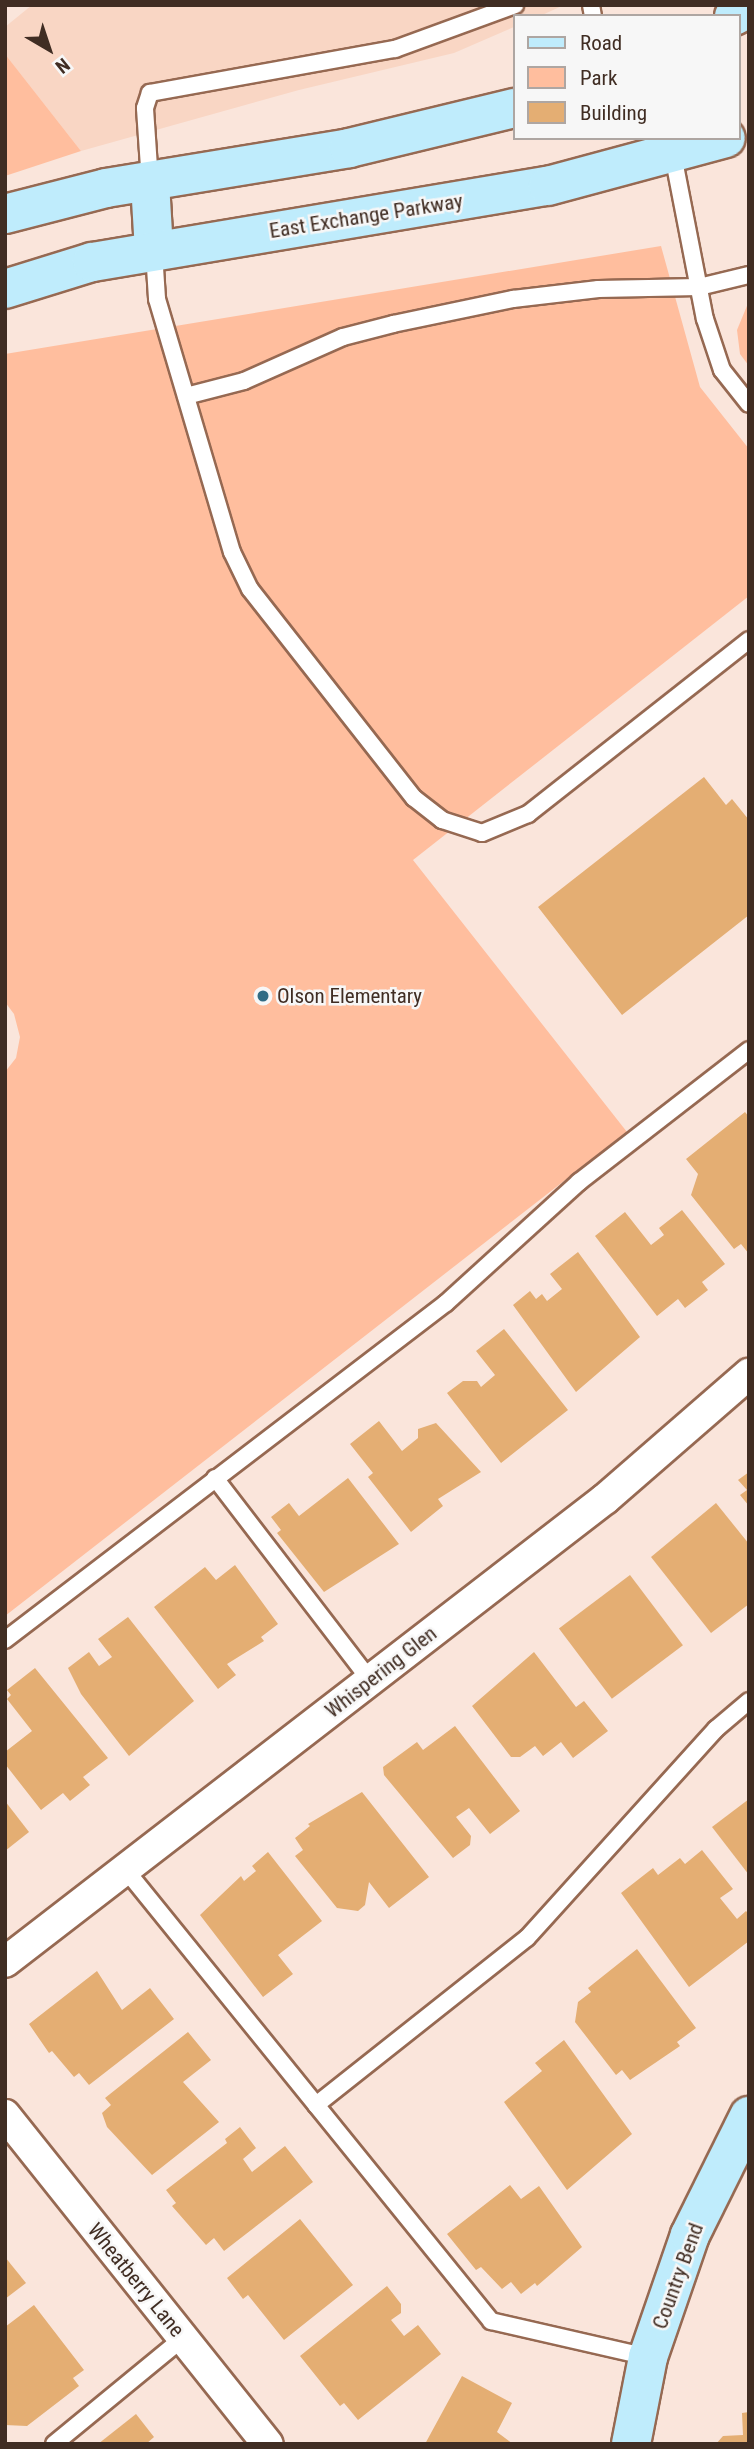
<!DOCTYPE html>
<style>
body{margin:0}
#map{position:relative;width:754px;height:2449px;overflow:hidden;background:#fae5db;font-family:"Roboto Condensed",sans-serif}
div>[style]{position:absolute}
.built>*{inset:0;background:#f9d6c4}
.green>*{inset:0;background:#ffbe9e}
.building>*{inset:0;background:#e4ae73;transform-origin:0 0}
.roads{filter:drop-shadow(2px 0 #966952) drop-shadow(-2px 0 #966952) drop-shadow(0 2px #966952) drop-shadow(0 -2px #966952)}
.lane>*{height:16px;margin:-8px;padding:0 8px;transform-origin:8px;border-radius:8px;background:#fff}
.street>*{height:30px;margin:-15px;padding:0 15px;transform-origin:15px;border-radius:15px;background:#fff}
.secondary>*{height:38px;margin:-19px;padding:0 19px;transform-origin:19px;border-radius:19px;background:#bfecfc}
.dots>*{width:19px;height:19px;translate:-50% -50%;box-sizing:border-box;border:4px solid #f7f7f7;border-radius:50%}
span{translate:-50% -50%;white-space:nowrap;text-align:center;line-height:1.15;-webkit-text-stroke:5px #f7f7f7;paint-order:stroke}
.street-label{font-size:21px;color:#402d23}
.poi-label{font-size:21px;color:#402d23}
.left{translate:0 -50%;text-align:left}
.frame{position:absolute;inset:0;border:7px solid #402d23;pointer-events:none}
.legend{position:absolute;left:513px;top:14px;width:228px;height:126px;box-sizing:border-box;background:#f7f7f7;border:2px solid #aea6a2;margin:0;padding:9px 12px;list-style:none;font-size:21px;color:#402d23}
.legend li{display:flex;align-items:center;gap:14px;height:35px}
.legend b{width:35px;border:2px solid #aea6a2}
.north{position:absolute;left:14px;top:14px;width:70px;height:70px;-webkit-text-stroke:5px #f7f7f7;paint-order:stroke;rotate:141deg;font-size:19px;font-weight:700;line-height:28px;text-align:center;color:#402d23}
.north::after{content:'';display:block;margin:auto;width:24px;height:32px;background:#402d23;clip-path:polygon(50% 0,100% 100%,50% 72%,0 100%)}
</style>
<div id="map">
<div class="built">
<div style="clip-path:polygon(32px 5px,564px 5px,540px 16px,514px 16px,514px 27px,454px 53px,299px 90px,81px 151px,5px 54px,5px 27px)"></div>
</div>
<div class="green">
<div style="clip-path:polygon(5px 54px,81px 151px,5px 176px)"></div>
<div style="clip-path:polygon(661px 246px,700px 387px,749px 449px,749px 596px,413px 860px,627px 1132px,5px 1616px,5px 1072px,16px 1058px,20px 1037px,14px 1014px,5px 1002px,5px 354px)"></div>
<div style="clip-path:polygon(749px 301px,749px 366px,740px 354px,737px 330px)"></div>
</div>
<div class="building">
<div style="clip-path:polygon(704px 777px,726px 805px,732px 799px,749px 820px,749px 915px,622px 1015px,538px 907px)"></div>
<div style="clip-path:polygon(745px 1112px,749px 1117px,749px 1254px,741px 1244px,734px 1249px,691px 1195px,698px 1174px,686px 1159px)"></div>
<div style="clip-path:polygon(682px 1210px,725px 1264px,702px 1282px,708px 1290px,685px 1308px,678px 1299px,657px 1316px,595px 1236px,625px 1212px,651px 1245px,664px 1235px,659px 1228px)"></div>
<div style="clip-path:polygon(578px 1252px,640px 1337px,576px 1392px,513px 1305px,530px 1291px,536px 1299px,542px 1294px,547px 1301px,562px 1289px,550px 1274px)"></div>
<div style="clip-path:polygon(504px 1329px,568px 1410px,501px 1463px,447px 1393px,463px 1381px,477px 1381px,481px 1387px,495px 1375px,476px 1351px)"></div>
<div style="clip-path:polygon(379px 1421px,402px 1451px,418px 1438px,418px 1429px,436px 1423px,481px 1472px,438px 1499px,443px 1506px,411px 1532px,368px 1477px,373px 1473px,350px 1444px)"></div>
<div style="clip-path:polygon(749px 1472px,749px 1506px,740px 1495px,747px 1490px,738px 1480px)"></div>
<div style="clip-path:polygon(348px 1478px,399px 1544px,324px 1592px,277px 1533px,281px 1530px,271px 1517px,289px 1503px,299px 1516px)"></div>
<div style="clip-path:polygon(716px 1503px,749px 1544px,749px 1604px,711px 1633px,651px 1557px)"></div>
<div style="clip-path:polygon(235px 1565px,278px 1624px,261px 1637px,264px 1641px,227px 1664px,236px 1675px,218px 1689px,154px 1607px,205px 1567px,216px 1580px)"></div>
<div style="left:630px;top:1575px;width:88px;height:89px;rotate:53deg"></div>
<div style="clip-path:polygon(128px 1617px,194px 1701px,129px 1756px,81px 1694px,68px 1668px,89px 1652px,99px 1666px,112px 1657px,98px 1639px)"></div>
<div style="clip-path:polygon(534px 1652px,576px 1707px,584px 1701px,608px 1731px,573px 1758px,561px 1742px,543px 1756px,535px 1746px,520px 1757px,511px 1757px,472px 1706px)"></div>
<div style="clip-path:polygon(35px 1668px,108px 1758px,83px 1777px,90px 1785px,70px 1801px,63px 1793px,41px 1810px,5px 1764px,5px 1752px,32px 1731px,7px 1699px,11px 1695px,7px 1690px)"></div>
<div style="clip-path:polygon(455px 1726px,520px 1811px,490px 1834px,469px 1808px,456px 1817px,471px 1836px,470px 1845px,453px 1858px,384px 1775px,383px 1767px,417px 1742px,423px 1750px)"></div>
<div style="clip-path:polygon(362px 1792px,429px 1877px,389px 1908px,369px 1882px,365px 1905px,358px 1911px,337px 1908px,295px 1856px,303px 1850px,295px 1838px,310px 1826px,308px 1824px)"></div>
<div style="clip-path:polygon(749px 1799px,749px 1875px,712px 1827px)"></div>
<div style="clip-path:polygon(5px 1801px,29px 1832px,5px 1851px)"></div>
<div style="clip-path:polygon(702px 1850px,733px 1889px,720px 1898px,737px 1919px,746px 1911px,749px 1914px,749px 1941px,689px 1987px,621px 1893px,653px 1868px,658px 1875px,680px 1858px,685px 1864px)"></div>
<div style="clip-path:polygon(268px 1852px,322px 1921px,278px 1955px,293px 1974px,263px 1997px,200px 1915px,241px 1876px,244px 1881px,256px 1871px,252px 1866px)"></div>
<div style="clip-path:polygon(637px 1949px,696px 2028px,677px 2042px,680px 2046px,630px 2080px,622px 2070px,616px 2075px,575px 2022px,578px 2002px,591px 1992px,588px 1988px)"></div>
<div style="clip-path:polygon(97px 1971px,122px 2010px,150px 1988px,174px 2019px,89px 2085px,79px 2073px,74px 2077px,52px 2051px,49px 2053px,29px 2024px)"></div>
<div style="clip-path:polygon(188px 2032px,211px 2060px,183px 2082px,219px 2122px,152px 2175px,107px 2127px,102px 2113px,111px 2105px,105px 2098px)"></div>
<div style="clip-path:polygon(564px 2040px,632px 2134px,567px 2190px,504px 2102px,542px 2071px,535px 2063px)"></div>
<div style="clip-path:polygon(240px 2127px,256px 2148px,243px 2159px,252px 2172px,285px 2146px,313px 2182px,224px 2251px,214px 2238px,206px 2245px,172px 2206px,176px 2203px,166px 2190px,227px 2143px,225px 2139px)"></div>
<div style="clip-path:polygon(510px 2185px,521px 2199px,539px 2186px,582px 2247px,537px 2286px,535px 2283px,521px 2294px,511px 2282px,502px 2289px,481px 2267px,476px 2270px,447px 2234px)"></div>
<div style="clip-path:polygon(300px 2219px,353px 2285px,284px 2340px,248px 2295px,243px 2299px,227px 2278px)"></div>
<div style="clip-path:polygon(5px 2257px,26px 2283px,5px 2299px)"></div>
<div style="clip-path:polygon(387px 2286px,401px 2304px,401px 2313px,391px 2320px,404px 2336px,418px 2325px,441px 2354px,358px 2420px,344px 2403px,340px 2406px,300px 2356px)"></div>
<div style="clip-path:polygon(34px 2305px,84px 2370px,73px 2378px,79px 2386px,27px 2426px,5px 2425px,5px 2327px)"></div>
<div style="clip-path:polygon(462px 2376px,512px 2403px,497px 2432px,513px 2444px,425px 2444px)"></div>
<div style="clip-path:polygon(749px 2412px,749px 2444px,716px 2444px,723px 2436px,743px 2435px,742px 2413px)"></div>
<div style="clip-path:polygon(136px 2414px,154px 2437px,146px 2444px,98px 2444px)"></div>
</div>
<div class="roads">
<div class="lane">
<div style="left:591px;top:5px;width:11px;rotate:80deg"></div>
<div style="left:673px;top:155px;width:167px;rotate:79deg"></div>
<div style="left:705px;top:319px;width:54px;rotate:71.6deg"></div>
<div style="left:722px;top:370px;width:43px;rotate:51.5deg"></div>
<div style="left:150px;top:182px;width:74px;rotate:-93.9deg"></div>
<div style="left:145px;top:108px;width:16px;rotate:-72deg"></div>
<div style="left:150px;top:93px;width:249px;rotate:-10.2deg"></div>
<div style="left:395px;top:49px;width:128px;rotate:-20.1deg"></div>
<div style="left:154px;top:252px;width:47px;rotate:86.3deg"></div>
<div style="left:157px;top:299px;width:264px;rotate:73.5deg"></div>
<div style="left:232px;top:552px;width:41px;rotate:64.1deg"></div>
<div style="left:250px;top:589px;width:266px;rotate:51.9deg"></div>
<div style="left:414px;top:798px;width:36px;rotate:38deg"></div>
<div style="left:442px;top:820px;width:42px;rotate:18deg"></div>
<div style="left:482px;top:833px;width:50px;rotate:-22.4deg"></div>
<div style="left:528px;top:814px;width:281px;rotate:-38.2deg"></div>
<div style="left:186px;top:396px;width:60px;rotate:-14.5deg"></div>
<div style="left:244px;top:381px;width:108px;rotate:-24deg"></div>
<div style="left:343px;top:337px;width:52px;rotate:-14.6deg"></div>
<div style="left:393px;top:324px;width:123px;rotate:-11.8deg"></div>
<div style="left:513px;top:299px;width:86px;rotate:-6.7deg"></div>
<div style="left:598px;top:289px;width:101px;rotate:-1.1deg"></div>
<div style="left:699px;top:287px;width:51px;rotate:-13.5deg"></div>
<div style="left:215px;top:1478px;width:255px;rotate:52.5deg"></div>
<div style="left:5px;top:1640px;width:555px;rotate:-37.39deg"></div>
<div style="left:446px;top:1303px;width:180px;rotate:-42.3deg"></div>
<div style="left:579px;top:1182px;width:215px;rotate:-37.8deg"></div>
<div style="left:125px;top:1869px;width:582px;rotate:51deg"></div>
<div style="left:491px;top:2321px;width:161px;rotate:12.9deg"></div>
<div style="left:316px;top:2105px;width:269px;rotate:-38.4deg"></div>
<div style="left:527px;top:1938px;width:282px;rotate:-47.9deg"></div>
<div style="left:716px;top:1729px;width:43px;rotate:-40.3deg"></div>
<div style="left:54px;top:2444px;width:167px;rotate:-39.4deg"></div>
</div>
<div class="street">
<div style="left:5px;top:1962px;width:758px;rotate:-37.66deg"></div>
<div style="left:605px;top:1499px;width:191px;rotate:-41deg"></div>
<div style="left:5px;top:2115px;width:421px;rotate:51.4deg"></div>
</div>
<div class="secondary">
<div style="left:734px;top:16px;width:17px;rotate:-28deg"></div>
<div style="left:150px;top:183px;width:68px;rotate:86.6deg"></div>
<div style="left:5px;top:214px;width:104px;rotate:-14.4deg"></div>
<div style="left:106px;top:188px;width:246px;rotate:-9.3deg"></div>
<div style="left:349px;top:148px;width:170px;rotate:-13.6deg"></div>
<div style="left:5px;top:289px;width:91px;rotate:-17.2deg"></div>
<div style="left:92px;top:262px;width:462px;rotate:-9.5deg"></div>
<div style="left:548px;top:186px;width:184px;rotate:-15.1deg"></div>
<div style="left:631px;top:2444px;width:89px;rotate:-78.9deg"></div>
<div style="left:648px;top:2357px;width:129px;rotate:-71deg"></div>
<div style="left:690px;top:2235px;width:133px;rotate:-63.6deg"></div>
</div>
</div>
<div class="dots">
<div style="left:263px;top:996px;background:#316c84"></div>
</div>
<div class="street-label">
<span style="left:366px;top:216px;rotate:-9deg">East Exchange Parkway</span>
<span style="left:381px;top:1672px;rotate:-38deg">Whispering Glen</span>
<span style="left:678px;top:2276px;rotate:-70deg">Country Bend</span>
<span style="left:136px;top:2280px;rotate:51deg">Wheatberry Lane</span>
</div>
<div class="poi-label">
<span class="left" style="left:277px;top:996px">Olson Elementary</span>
</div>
<div class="frame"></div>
<ul class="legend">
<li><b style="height:9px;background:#bfecfc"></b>Road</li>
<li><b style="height:19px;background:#ffbe9e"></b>Park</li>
<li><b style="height:19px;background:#e4ae73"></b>Building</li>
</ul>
<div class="north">N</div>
</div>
